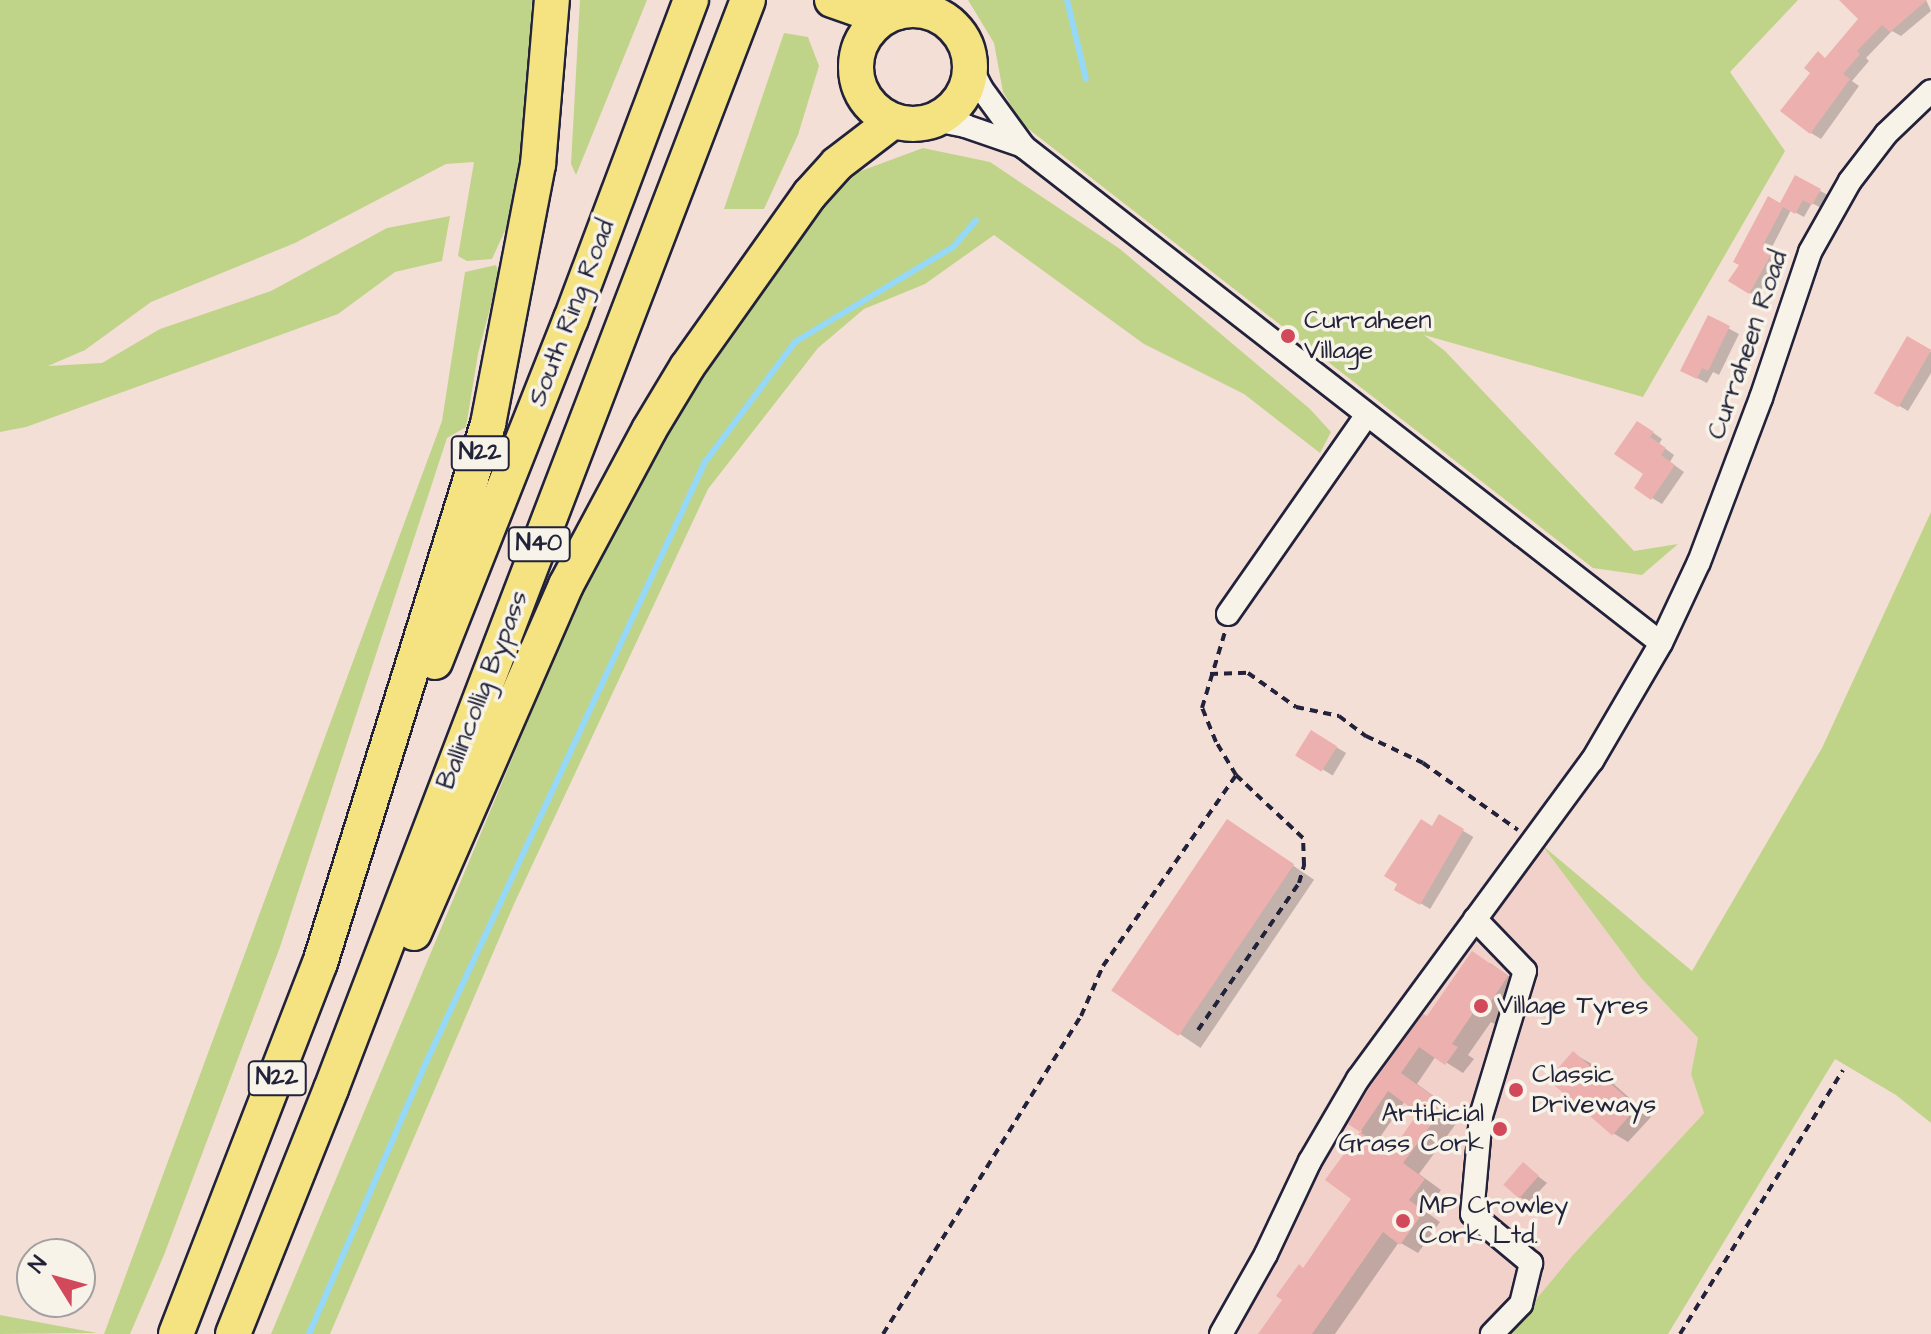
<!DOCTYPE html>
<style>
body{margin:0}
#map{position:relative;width:1931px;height:1334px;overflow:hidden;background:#f4dfd7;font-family:"Architects Daughter",sans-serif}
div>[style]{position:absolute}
.built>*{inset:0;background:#f2d1cb}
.green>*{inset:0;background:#c0d489}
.shadow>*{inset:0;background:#0003;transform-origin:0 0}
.stream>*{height:6px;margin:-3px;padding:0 3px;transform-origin:3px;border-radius:3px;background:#96d8f8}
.building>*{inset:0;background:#ecb0ae;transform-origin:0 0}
.path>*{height:4px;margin-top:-2px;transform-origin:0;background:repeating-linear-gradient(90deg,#22223b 0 8px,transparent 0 14px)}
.roads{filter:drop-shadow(2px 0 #22223b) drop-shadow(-2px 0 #22223b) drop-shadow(0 2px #22223b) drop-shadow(0 -2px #22223b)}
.minor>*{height:22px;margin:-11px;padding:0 11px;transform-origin:11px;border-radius:11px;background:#f7f3e8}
.highway>*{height:34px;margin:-17px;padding:0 17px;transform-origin:17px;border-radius:17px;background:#f5e382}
.highway>.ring{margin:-17px;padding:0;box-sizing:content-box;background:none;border:34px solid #f5e382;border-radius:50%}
.dots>*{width:22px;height:22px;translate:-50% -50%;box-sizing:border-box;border:4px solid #f7f3e8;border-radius:50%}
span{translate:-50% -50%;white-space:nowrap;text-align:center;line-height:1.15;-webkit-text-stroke:7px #f7f3e8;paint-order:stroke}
.shield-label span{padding:2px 6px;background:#f7f3e8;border:2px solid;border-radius:6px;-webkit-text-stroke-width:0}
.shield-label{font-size:24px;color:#22223b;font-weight:700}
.street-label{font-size:26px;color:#22223b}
.poi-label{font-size:26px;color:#22223b}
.left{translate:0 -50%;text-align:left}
.right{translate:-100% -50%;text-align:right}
.north{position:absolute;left:16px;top:1238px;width:80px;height:80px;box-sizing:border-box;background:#f7f3e8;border:2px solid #a29fa3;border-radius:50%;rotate:307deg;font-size:22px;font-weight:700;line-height:32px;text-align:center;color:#22223b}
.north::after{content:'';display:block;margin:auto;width:28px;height:36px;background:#d1495b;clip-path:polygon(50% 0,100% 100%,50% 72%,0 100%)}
</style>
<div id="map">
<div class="built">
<div style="clip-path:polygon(1542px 845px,1642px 979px,1698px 1038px,1691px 1074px,1704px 1113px,1573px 1255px,1507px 1334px,1231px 1334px,1341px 1119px)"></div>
</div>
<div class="green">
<div style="clip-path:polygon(0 0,532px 0,527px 118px,512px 215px,492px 259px,467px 261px,458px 256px,474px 162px,446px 164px,295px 243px,151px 302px,85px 350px,48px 366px,102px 363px,160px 329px,271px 291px,387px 228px,450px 216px,442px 261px,395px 272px,338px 314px,26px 427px,0 432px)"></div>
<div style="clip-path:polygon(580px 0,647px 0,576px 175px,571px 164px)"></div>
<div style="clip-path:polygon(968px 0,1798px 0,1730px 72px,1785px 151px,1643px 397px,1424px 335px,1445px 351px,1634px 551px,1678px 544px,1642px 575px,1593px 568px,1022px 124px,1003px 92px,994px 43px)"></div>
<div style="clip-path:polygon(784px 33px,808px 37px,819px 66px,798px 135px,764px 209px,724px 209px)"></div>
<div style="clip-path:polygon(923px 148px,990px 162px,1120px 249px,1310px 409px,1331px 432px,1320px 453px,1244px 394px,1144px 344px,994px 235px,925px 284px,864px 309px,818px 348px,708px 489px,514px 904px,330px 1334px,271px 1334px,574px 611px,680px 407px,819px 209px,858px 172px)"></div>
<div style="clip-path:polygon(496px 265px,499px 274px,478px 354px,466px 427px,447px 438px,280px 947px,164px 1255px,130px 1334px,104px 1334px,442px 421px,465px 272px)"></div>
<div style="clip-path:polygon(1931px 512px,1931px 1123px,1896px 1095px,1835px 1059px,1668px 1334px,1507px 1334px,1573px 1255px,1704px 1113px,1691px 1074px,1698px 1038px,1642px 979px,1542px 845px,1692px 971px,1822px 748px)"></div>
<div style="clip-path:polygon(0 1315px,97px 1333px,0 1334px)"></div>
</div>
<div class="shadow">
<div style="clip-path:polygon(1850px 0,1926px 0,1931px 11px,1901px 36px,1892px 31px,1866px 58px,1869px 61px,1852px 81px,1859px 86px,1821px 139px,1811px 133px,1827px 59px,1868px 22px)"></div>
<div style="clip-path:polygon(1796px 178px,1828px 195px,1821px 208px,1812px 203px,1804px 217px,1791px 210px,1770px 251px,1780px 257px,1757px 297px,1731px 281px)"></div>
<div style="clip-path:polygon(1709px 318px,1739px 334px,1719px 375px,1713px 372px,1707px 383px,1693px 376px)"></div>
<div style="clip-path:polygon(1908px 339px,1931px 352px,1931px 373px,1908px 411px,1876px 392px)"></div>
<div style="clip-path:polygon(1648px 429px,1662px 439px,1659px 444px,1674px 455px,1670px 462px,1684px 472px,1662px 504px,1652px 498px,1646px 474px)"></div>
<div style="left:1311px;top:732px;width:41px;height:26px;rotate:31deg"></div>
<div style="left:1440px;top:817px;width:39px;height:84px;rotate:31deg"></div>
<div style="left:1227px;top:821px;width:105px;height:203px;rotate:34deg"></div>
<div style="clip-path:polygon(evenodd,1490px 963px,1524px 987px,1498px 1026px,1491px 1022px,1468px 1055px,1474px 1059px,1463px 1073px,1436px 1056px,1417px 1084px,1450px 1108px,1446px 1113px,1458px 1121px,1419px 1174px,1441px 1190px,1425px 1211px,1440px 1222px,1418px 1253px,1399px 1242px,1335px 1334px,1260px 1334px,1354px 1199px,1328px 1180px,1362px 1131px,1351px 1123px,1427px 1019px,1490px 963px,1405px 1101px,1421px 1112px,1391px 1154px,1376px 1143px,1405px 1101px)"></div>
<div style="clip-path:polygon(1574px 1054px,1590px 1063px,1651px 1117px,1628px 1142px,1613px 1133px)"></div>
<div style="clip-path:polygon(1523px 1165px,1547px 1183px,1529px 1202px,1519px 1197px)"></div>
</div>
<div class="stream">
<div style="left:1067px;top:0;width:81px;rotate:76.5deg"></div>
<div style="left:309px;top:1334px;width:291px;rotate:-66.7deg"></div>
<div style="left:424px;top:1067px;width:667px;rotate:-65.09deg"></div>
<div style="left:705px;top:462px;width:150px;rotate:-53.1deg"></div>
<div style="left:795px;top:342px;width:184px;rotate:-31deg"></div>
<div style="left:953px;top:247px;width:35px;rotate:-49deg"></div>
</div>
<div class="building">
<div style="clip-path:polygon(1839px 0,1927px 0,1890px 32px,1882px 25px,1857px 51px,1860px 54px,1843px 74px,1850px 79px,1810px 134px,1780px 111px,1810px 73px,1804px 68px,1818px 51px,1825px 58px,1858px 19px)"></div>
<div style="clip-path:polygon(1795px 175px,1821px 189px,1812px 205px,1803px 200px,1795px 214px,1783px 207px,1763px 245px,1773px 251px,1749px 294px,1728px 281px,1739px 265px,1733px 262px,1768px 196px,1780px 203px)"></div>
<div style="clip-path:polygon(1708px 315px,1730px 326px,1708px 371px,1702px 368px,1697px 379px,1680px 371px)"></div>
<div style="left:1907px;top:336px;width:28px;height:66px;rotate:30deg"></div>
<div style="clip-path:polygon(1637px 421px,1654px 432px,1650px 437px,1666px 448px,1661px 455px,1675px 465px,1651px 500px,1634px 488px,1643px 474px,1614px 454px)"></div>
<div style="left:1311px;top:730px;width:31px;height:30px;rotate:32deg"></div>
<div style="clip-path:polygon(1439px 814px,1464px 829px,1420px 905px,1394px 890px,1397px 884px,1384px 876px,1421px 819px,1432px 826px)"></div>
<div style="left:1227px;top:819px;width:81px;height:207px;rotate:34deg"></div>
<div style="clip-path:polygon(evenodd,1472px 951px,1508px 976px,1480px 1018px,1473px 1013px,1452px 1044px,1458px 1047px,1445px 1065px,1419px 1047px,1401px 1073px,1434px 1097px,1431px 1102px,1442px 1110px,1403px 1163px,1425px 1179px,1409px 1200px,1424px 1211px,1400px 1245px,1383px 1232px,1312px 1334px,1258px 1334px,1282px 1300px,1276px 1296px,1299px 1264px,1303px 1268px,1351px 1199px,1325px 1180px,1360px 1132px,1348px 1124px,1370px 1087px,1423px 1014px,1427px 1016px,1472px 951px,1388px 1091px,1418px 1113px,1390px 1153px,1360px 1132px,1388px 1091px)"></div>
<div style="left:1573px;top:1051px;width:85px;height:38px;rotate:41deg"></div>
<div style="left:1523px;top:1162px;width:21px;height:30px;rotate:41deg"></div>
</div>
<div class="path">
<div style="left:1210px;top:674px;width:38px;rotate:-2deg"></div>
<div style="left:1248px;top:673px;width:59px;rotate:35.3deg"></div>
<div style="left:1296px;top:707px;width:44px;rotate:11.8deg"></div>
<div style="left:1339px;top:716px;width:34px;rotate:37deg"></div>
<div style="left:1366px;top:736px;width:63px;rotate:25.3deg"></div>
<div style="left:1423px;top:763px;width:116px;rotate:35.2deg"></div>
<div style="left:1198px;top:1030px;width:178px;rotate:-55.5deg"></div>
<div style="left:1299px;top:883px;width:19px;rotate:-74deg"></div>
<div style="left:1304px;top:865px;width:27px;rotate:-92deg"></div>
<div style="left:1303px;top:838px;width:92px;rotate:-136.8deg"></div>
<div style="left:883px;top:1334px;width:375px;rotate:-58.1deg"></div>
<div style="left:1081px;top:1016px;width:55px;rotate:-66.3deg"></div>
<div style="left:1103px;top:966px;width:233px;rotate:-55.1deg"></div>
<div style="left:1236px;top:775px;width:39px;rotate:-121deg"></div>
<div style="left:1216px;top:742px;width:37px;rotate:-112deg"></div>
<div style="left:1202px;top:708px;width:79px;rotate:-73.2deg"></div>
<div style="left:1680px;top:1334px;width:310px;rotate:-58.3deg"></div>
</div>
<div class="roads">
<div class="minor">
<div style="left:970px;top:66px;width:25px;rotate:63deg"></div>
<div style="left:981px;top:88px;width:73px;rotate:53.9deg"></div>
<div style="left:1024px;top:147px;width:807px;rotate:37.91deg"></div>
<div style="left:935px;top:120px;width:31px;rotate:11deg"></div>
<div style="left:965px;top:126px;width:61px;rotate:19deg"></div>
<div style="left:1228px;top:614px;width:241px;rotate:-55.1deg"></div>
<div style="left:1475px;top:919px;width:72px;rotate:46.1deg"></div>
<div style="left:1525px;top:971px;width:152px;rotate:106.9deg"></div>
<div style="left:1481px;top:1116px;width:98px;rotate:95.2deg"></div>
<div style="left:1472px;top:1214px;width:77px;rotate:39.7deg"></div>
<div style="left:1531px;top:1263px;width:42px;rotate:103.7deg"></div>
<div style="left:1521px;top:1304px;width:42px;rotate:134deg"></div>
<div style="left:1221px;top:1334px;width:92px;rotate:-60.6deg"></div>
<div style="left:1266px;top:1254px;width:103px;rotate:-64.7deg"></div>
<div style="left:1310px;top:1161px;width:95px;rotate:-59.7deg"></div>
<div style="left:1358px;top:1079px;width:395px;rotate:-53.7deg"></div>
<div style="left:1592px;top:761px;width:137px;rotate:-59.7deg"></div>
<div style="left:1661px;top:643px;width:89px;rotate:-64.9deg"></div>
<div style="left:1699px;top:562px;width:175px;rotate:-69.3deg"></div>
<div style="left:1761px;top:398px;width:154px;rotate:-71.4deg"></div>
<div style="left:1810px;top:252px;width:81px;rotate:-60.6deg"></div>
<div style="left:1850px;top:181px;width:59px;rotate:-52.5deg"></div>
<div style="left:1886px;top:134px;width:62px;rotate:-43.7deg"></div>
</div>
<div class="highway">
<div style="left:832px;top:0;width:34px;rotate:19deg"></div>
<div style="left:864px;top:11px;width:34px;rotate:2deg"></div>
<div class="ring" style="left:856px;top:10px;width:80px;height:80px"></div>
<div style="left:435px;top:662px;width:369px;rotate:-68.4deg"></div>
<div style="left:571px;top:319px;width:341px;rotate:-69.4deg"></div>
<div style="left:414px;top:933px;width:380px;rotate:-66.4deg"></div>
<div style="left:566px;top:585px;width:176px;rotate:-61.8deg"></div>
<div style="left:649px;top:430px;width:74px;rotate:-58.9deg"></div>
<div style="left:687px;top:367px;width:212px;rotate:-54.6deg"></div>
<div style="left:810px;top:194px;width:40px;rotate:-48deg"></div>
<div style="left:837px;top:164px;width:71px;rotate:-37.5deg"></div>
<div style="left:176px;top:1334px;width:398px;rotate:-68.8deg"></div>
<div style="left:320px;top:963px;width:565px;rotate:-72.69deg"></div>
<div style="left:488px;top:424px;width:264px;rotate:-79.1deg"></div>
<div style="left:538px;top:165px;width:166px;rotate:-85.2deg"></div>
<div style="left:233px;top:1334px;width:264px;rotate:-68.2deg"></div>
<div style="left:331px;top:1089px;width:1166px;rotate:-69.05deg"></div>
</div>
</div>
<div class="dots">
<div style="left:1288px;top:336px;background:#d1495b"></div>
<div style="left:1481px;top:1006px;background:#d1495b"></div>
<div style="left:1516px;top:1090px;background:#d1495b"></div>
<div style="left:1500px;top:1129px;background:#d1495b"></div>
<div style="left:1403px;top:1221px;background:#d1495b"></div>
</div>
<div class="shield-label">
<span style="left:480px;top:453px">N22</span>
<span style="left:539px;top:544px">N40</span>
<span style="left:277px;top:1078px">N22</span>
</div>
<div class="street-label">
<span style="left:572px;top:313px;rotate:-69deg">South Ring Road</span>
<span style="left:1748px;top:345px;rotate:-71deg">Curraheen Road</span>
<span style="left:483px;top:690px;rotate:-69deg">Ballincollig Bypass</span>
</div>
<div class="poi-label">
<span class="left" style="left:1304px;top:336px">Curraheen<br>Village</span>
<span class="left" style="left:1497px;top:1006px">Village Tyres</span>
<span class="left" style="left:1532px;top:1090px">Classic<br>Driveways</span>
<span class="right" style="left:1484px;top:1129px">Artificial<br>Grass Cork</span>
<span class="left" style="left:1419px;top:1221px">MP Crowley<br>Cork Ltd.</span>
</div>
<div class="north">N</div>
</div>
